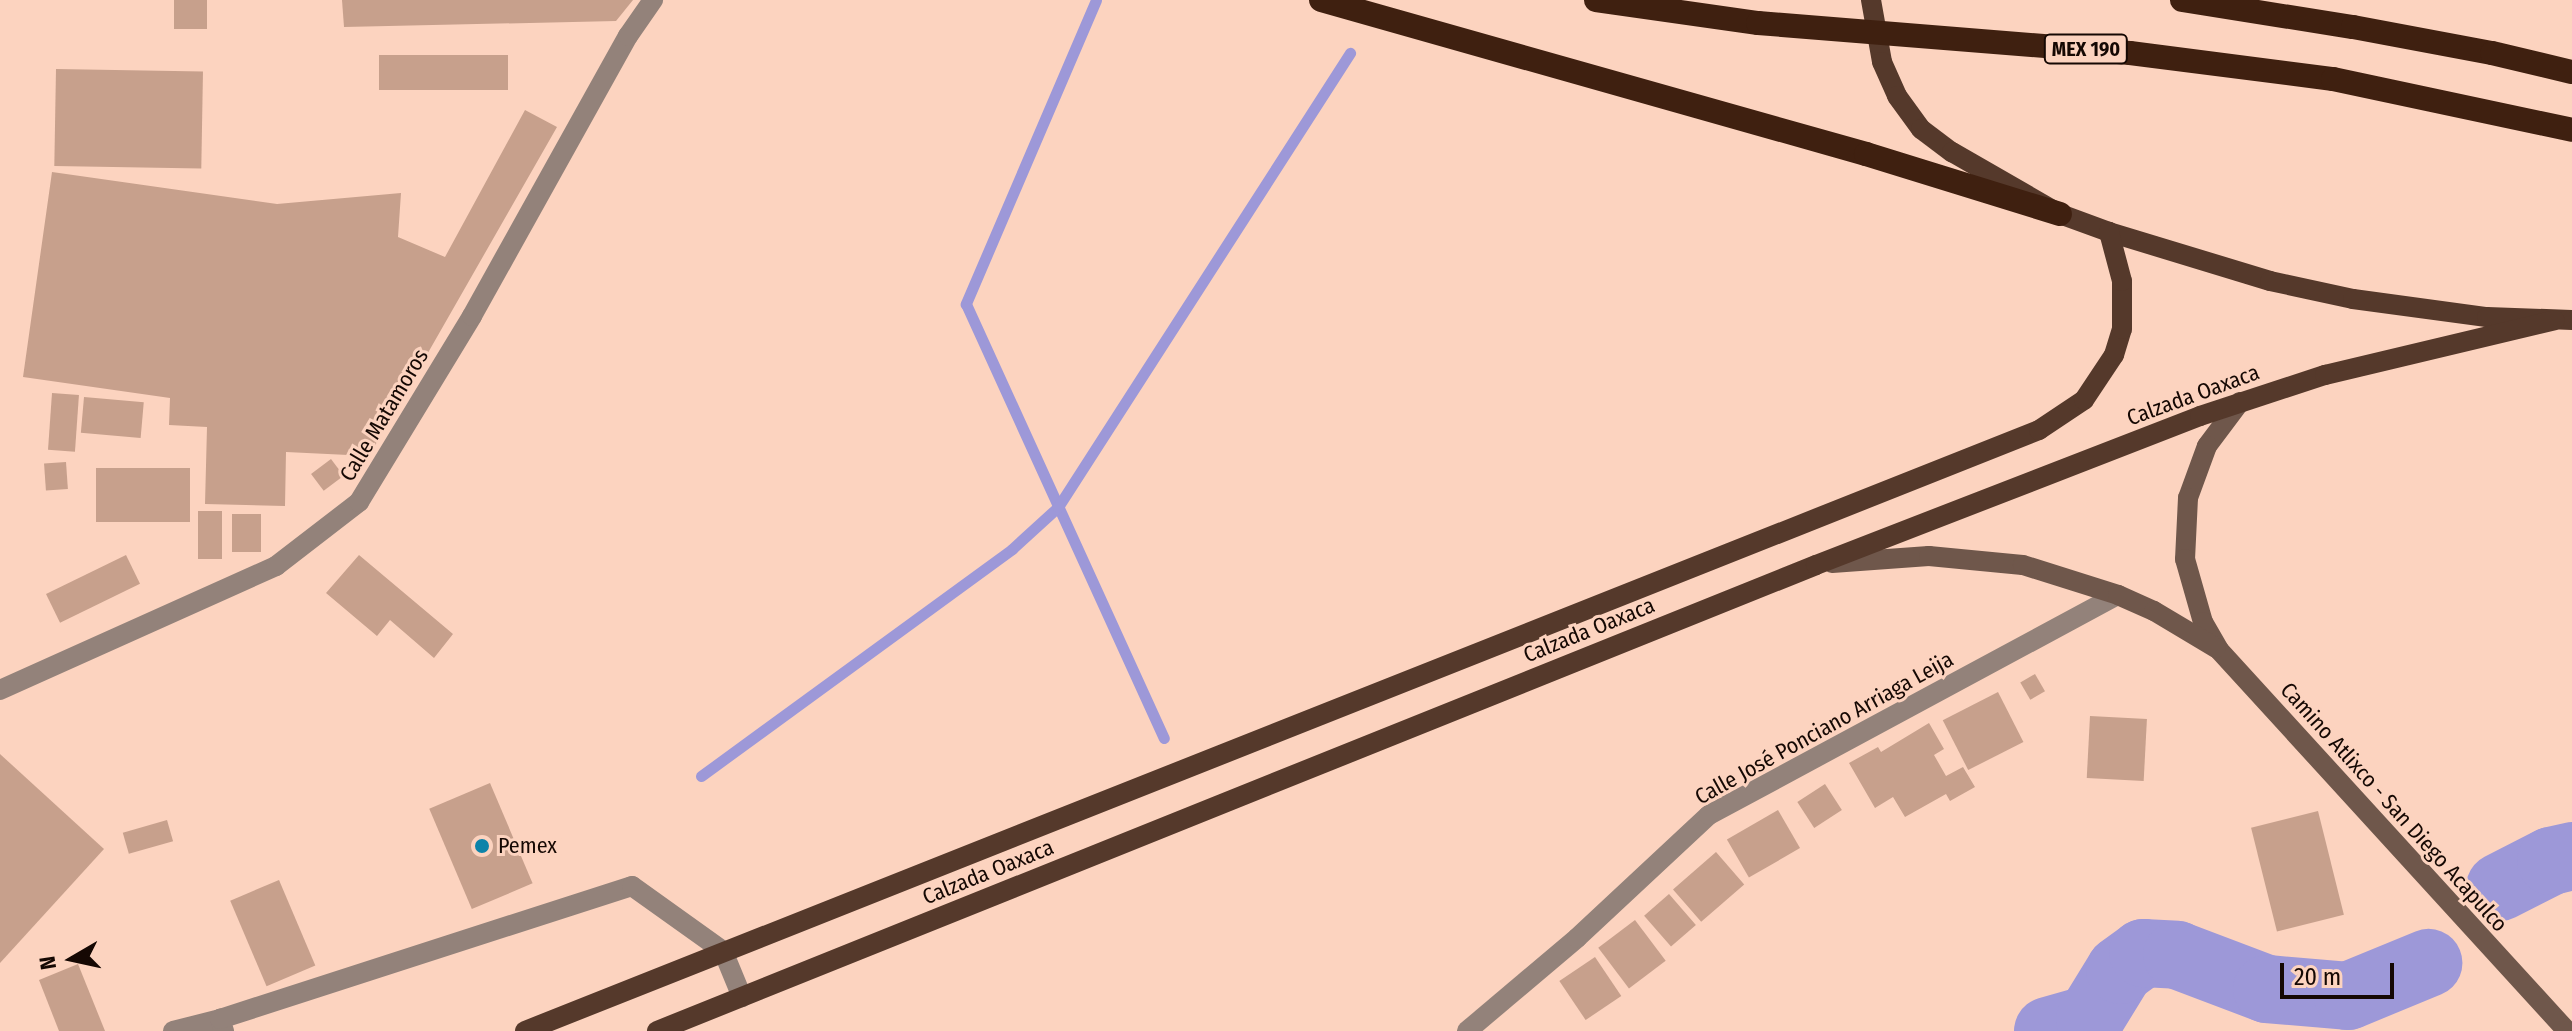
<!DOCTYPE html>
<meta charset="utf-8">
<style>
body{margin:0}
#map{position:relative;width:2572px;height:1031px;overflow:hidden;background:#fcd3bf;font-family:"Fira Sans Condensed",sans-serif}
div>[style]{position:absolute}
.stream>*{height:11px;margin:-5.5px;padding:0 5.5px;transform-origin:5.5px;border-radius:5.5px;background:#9d98d8}
.river>*{height:68px;margin:-34px;padding:0 34px;transform-origin:34px;border-radius:34px;background:#9d98d8}
.building>*{inset:0;background:#c7a08c;transform-origin:0 0}
.lane>*{height:20px;margin:-10px;padding:0 10px;transform-origin:10px;border-radius:10px;background:#93827a}
.street>*{height:20px;margin:-10px;padding:0 10px;transform-origin:10px;border-radius:10px;background:#93827a}
.secondary>*{height:20px;margin:-10px;padding:0 10px;transform-origin:10px;border-radius:10px;background:#6f574b}
.primary>*{height:20px;margin:-10px;padding:0 10px;transform-origin:10px;border-radius:10px;background:#55392b}
.highway>*{height:24px;margin:-12px;padding:0 12px;transform-origin:12px;border-radius:12px;background:#3f2010}
.highway-bridge>*{height:24px;margin:-12px;padding:0 12px;transform-origin:12px;border-radius:12px;background:#3f2010}
.dots>*{width:22px;height:22px;translate:-50% -50%;box-sizing:border-box;border:4px solid #fcd3bf;border-radius:50%}
span{translate:-50% -50%;white-space:nowrap;text-align:center;line-height:1.15;-webkit-text-stroke:6px #fcd3bf;paint-order:stroke}
.shield-label span{padding:2px 6px;background:#fcd3bf;border:2px solid;border-radius:6px;-webkit-text-stroke-width:0}
.shield-label{font-size:20px;color:#150803;font-weight:700}
.street-label{font-size:22px;color:#150803}
.poi-label{font-size:22px;color:#150803}
.left{translate:0 -50%;text-align:left}
.north{position:absolute;left:32px;top:919px;width:80px;height:80px;-webkit-text-stroke:6px #fcd3bf;paint-order:stroke;rotate:261deg;font-size:22px;font-weight:700;line-height:32px;text-align:center;color:#150803}
.north::after{content:'';display:block;margin:auto;width:28px;height:36px;background:#150803;clip-path:polygon(50% 0,100% 100%,50% 72%,0 100%)}
.scale{position:absolute;left:2280px;top:963px;width:114px;height:36px;box-sizing:border-box;border:4px solid #150803;border-top:0;padding-left:10px;font-size:24px;line-height:28px;white-space:nowrap;color:#150803;-webkit-text-stroke:6px #fcd3bf;paint-order:stroke}
</style>
<div id="map">
<div class="stream">
<div style="left:1096px;top:0;width:331px;rotate:113.2deg"></div>
<div style="left:966px;top:304px;width:477px;rotate:65.5deg"></div>
<div style="left:701px;top:776px;width:385px;rotate:-36.1deg"></div>
<div style="left:1012px;top:549px;width:62px;rotate:-42.4deg"></div>
<div style="left:1058px;top:507px;width:540px;rotate:-57.25deg"></div>
</div>
<div class="river">
<div style="left:2500px;top:887px;width:57px;rotate:-27deg"></div>
<div style="left:2551px;top:861px;width:22px;rotate:-13deg"></div>
<div style="left:2048px;top:1031px;width:44px;rotate:-15.9deg"></div>
<div style="left:2090px;top:1019px;width:57px;rotate:-58.5deg"></div>
<div style="left:2120px;top:970px;width:29px;rotate:-36deg"></div>
<div style="left:2143px;top:953px;width:34px;rotate:3deg"></div>
<div style="left:2177px;top:955px;width:96px;rotate:20.7deg"></div>
<div style="left:2267px;top:989px;width:81px;rotate:4.9deg"></div>
<div style="left:2348px;top:996px;width:87px;rotate:-22.4deg"></div>
</div>
<div class="building">
<div style="left:174px;top:0;width:33px;height:29px"></div>
<div style="clip-path:polygon(342px 0,633px 0,616px 21px,344px 27px)"></div>
<div style="left:508px;top:55px;width:35px;height:129px;rotate:90deg"></div>
<div style="left:56px;top:69px;width:147px;height:97px;rotate:1deg"></div>
<div style="clip-path:polygon(525px 110px,557px 127px,369px 456px,286px 452px,285px 506px,205px 504px,207px 427px,169px 425px,170px 398px,23px 377px,52px 172px,277px 204px,401px 193px,398px 237px,445px 257px)"></div>
<div style="left:52px;top:393px;width:27px;height:57px;rotate:4deg"></div>
<div style="left:84px;top:397px;width:60px;height:36px;rotate:5deg"></div>
<div style="left:331px;top:459px;width:21px;height:25px;rotate:53deg"></div>
<div style="left:66px;top:462px;width:27px;height:22px;rotate:86deg"></div>
<div style="left:96px;top:468px;width:94px;height:54px"></div>
<div style="left:198px;top:511px;width:24px;height:48px"></div>
<div style="left:261px;top:514px;width:38px;height:29px;rotate:90deg"></div>
<div style="left:126px;top:555px;width:32px;height:89px;rotate:64deg"></div>
<div style="clip-path:polygon(359px 555px,453px 634px,434px 658px,390px 620px,377px 636px,326px 593px)"></div>
<div style="left:2035px;top:674px;width:20px;height:17px;rotate:60deg"></div>
<div style="left:1998px;top:692px;width:56px;height:62px;rotate:63deg"></div>
<div style="left:2090px;top:716px;width:57px;height:62px;rotate:3deg"></div>
<div style="clip-path:polygon(1929px 723px,1944px 749px,1934px 755px,1946px 776px,1963px 767px,1975px 787px,1950px 801px,1946px 794px,1905px 817px,1893px 797px,1875px 808px,1849px 763px,1878px 747px,1881px 752px)"></div>
<div style="clip-path:polygon(0 754px,104px 849px,0 963px)"></div>
<div style="left:490px;top:783px;width:109px;height:66px;rotate:67deg"></div>
<div style="left:1825px;top:784px;width:31px;height:33px;rotate:57deg"></div>
<div style="left:1778px;top:810px;width:44px;height:59px;rotate:60deg"></div>
<div style="left:2318px;top:811px;width:107px;height:69px;rotate:76deg"></div>
<div style="left:167px;top:820px;width:22px;height:46px;rotate:74deg"></div>
<div style="left:1716px;top:852px;width:43px;height:57px;rotate:49deg"></div>
<div style="left:279px;top:880px;width:93px;height:53px;rotate:67deg"></div>
<div style="left:1669px;top:894px;width:41px;height:33px;rotate:49deg"></div>
<div style="left:1635px;top:920px;width:51px;height:46px;rotate:53deg"></div>
<div style="left:1595px;top:957px;width:47px;height:43px;rotate:56deg"></div>
<div style="clip-path:polygon(78px 964px,105px 1031px,59px 1031px,39px 980px)"></div>
</div>
<div class="lane">
<div style="left:0;top:690px;width:303px;rotate:-24.2deg"></div>
<div style="left:276px;top:566px;width:105px;rotate:-37.6deg"></div>
<div style="left:359px;top:502px;width:218px;rotate:-58.7deg"></div>
<div style="left:472px;top:316px;width:321px;rotate:-60.9deg"></div>
<div style="left:628px;top:36px;width:44px;rotate:-55.2deg"></div>
<div style="left:173px;top:1031px;width:49px;rotate:-14.3deg"></div>
<div style="left:224px;top:1031px;width:13px;rotate:-108deg"></div>
<div style="left:220px;top:1019px;width:433px;rotate:-17.9deg"></div>
<div style="left:632px;top:886px;width:112px;rotate:35.5deg"></div>
<div style="left:723px;top:951px;width:50px;rotate:67.6deg"></div>
</div>
<div class="street">
<div style="left:1467px;top:1031px;width:144px;rotate:-40.2deg"></div>
<div style="left:1577px;top:938px;width:180px;rotate:-43deg"></div>
<div style="left:1709px;top:815px;width:464px;rotate:-28.3deg"></div>
</div>
<div class="secondary">
<div style="left:2240px;top:402px;width:55px;rotate:126.9deg"></div>
<div style="left:2207px;top:446px;width:55px;rotate:110.1deg"></div>
<div style="left:2188px;top:498px;width:61px;rotate:92.8deg"></div>
<div style="left:2185px;top:559px;width:66px;rotate:74.1deg"></div>
<div style="left:2203px;top:622px;width:32px;rotate:60deg"></div>
<div style="left:2219px;top:650px;width:516px;rotate:47.59deg"></div>
<div style="left:1832px;top:563px;width:97px;rotate:-4.1deg"></div>
<div style="left:1929px;top:556px;width:94px;rotate:5.5deg"></div>
<div style="left:2023px;top:565px;width:100px;rotate:17.5deg"></div>
<div style="left:2118px;top:595px;width:39px;rotate:24deg"></div>
<div style="left:2154px;top:611px;width:72px;rotate:30.8deg"></div>
</div>
<div class="primary">
<div style="left:1871px;top:0;width:63px;rotate:79.9deg"></div>
<div style="left:1882px;top:62px;width:37px;rotate:66deg"></div>
<div style="left:1897px;top:96px;width:41px;rotate:54deg"></div>
<div style="left:1921px;top:129px;width:39px;rotate:37deg"></div>
<div style="left:1952px;top:152px;width:125px;rotate:29.9deg"></div>
<div style="left:2060px;top:214px;width:52px;rotate:20.2deg"></div>
<div style="left:2109px;top:232px;width:168px;rotate:16.9deg"></div>
<div style="left:2270px;top:281px;width:85px;rotate:12.2deg"></div>
<div style="left:2353px;top:299px;width:135px;rotate:7.7deg"></div>
<div style="left:2487px;top:317px;width:85px;rotate:2deg"></div>
<div style="left:525px;top:1031px;width:1629px;rotate:-21.65deg"></div>
<div style="left:2039px;top:430px;width:54px;rotate:-33.7deg"></div>
<div style="left:2084px;top:400px;width:54px;rotate:-56.3deg"></div>
<div style="left:2114px;top:355px;width:27px;rotate:-73deg"></div>
<div style="left:2122px;top:329px;width:48px;rotate:-90deg"></div>
<div style="left:2122px;top:281px;width:51px;rotate:-104.9deg"></div>
<div style="left:657px;top:1031px;width:1249px;rotate:-21.9deg"></div>
<div style="left:1816px;top:565px;width:412px;rotate:-21.2deg"></div>
<div style="left:2200px;top:416px;width:132px;rotate:-18.2deg"></div>
<div style="left:2325px;top:375px;width:236px;rotate:-13.4deg"></div>
</div>
<div class="highway">
<div style="left:1321px;top:0;width:566px;rotate:15.78deg"></div>
<div style="left:1866px;top:154px;width:203px;rotate:17.2deg"></div>
<div style="left:2182px;top:0;width:173px;rotate:9deg"></div>
<div style="left:2353px;top:27px;width:141px;rotate:10.6deg"></div>
<div style="left:2492px;top:53px;width:82px;rotate:13.4deg"></div>
</div>
<div class="highway-bridge">
<div style="left:1596px;top:0;width:164px;rotate:8.1deg"></div>
<div style="left:1758px;top:23px;width:373px;rotate:4.6deg"></div>
<div style="left:2130px;top:53px;width:205px;rotate:7.3deg"></div>
<div style="left:2333px;top:79px;width:244px;rotate:12deg"></div>
</div>
<div class="dots">
<div style="left:482px;top:846px;background:#0d83a9"></div>
</div>
<div class="shield-label">
<span style="left:2086px;top:49px">MEX 190</span>
</div>
<div class="street-label">
<span style="left:2193px;top:395px;rotate:-20deg">Calzada Oaxaca</span>
<span style="left:384px;top:415px;rotate:-59deg">Calle Matamoros</span>
<span style="left:1589px;top:630px;rotate:-22deg">Calzada Oaxaca</span>
<span style="left:1824px;top:728px;rotate:-29deg">Calle José Ponciano Arriaga Leija</span>
<span style="left:2394px;top:807px;rotate:48deg">Camino Atlixco - San Diego Acapulco</span>
<span style="left:988px;top:872px;rotate:-22deg">Calzada Oaxaca</span>
</div>
<div class="poi-label">
<span class="left" style="left:498px;top:846px">Pemex</span>
</div>
<div class="north">N</div>
<div class="scale">20 m</div>
</div>
